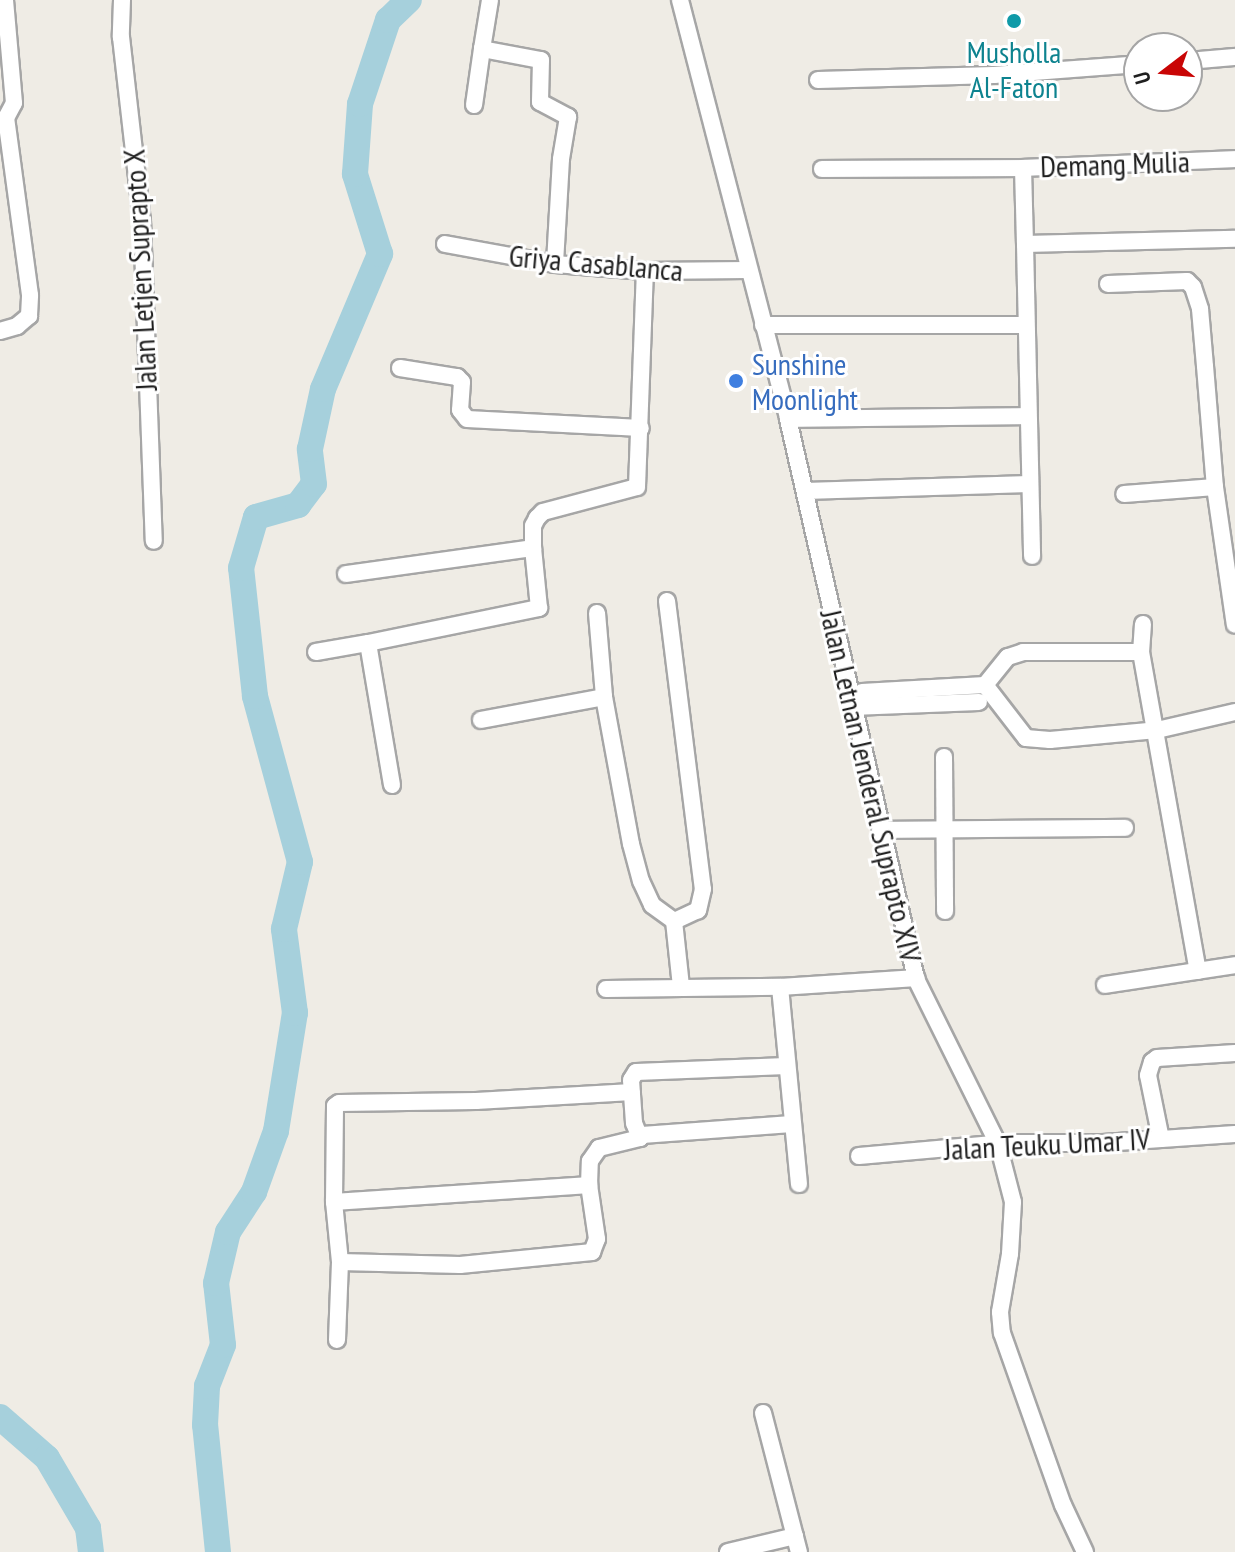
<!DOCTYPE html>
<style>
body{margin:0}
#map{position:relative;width:1235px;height:1552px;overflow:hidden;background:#efece5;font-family:"PT Sans Narrow",sans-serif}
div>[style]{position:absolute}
.river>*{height:26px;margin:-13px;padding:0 13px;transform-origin:13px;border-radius:13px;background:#a6d0dc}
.roads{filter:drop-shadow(2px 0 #a6a6a6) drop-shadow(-2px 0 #a6a6a6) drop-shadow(0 2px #a6a6a6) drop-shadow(0 -2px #a6a6a6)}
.minor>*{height:16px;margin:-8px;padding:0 8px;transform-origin:8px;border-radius:8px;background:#fff}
.dots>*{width:22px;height:22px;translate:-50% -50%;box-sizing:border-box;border:4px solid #fff;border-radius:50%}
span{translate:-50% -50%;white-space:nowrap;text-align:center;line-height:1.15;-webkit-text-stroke:6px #fff;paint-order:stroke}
.culture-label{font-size:30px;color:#0d838f}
.street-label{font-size:30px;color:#1f1f1f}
.shop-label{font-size:30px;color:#366cbe}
.left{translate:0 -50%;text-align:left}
.north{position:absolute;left:1123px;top:32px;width:80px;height:80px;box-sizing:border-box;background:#fff;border:2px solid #a5a5a5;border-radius:50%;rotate:254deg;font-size:22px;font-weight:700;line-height:32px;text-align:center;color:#1f1f1f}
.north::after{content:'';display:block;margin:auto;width:28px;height:36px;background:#c90505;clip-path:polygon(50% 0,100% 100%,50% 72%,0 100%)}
</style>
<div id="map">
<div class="river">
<div style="left:0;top:1417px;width:62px;rotate:41.1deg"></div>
<div style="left:47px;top:1458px;width:81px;rotate:59.6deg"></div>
<div style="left:88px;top:1528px;width:24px;rotate:83deg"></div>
<div style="left:218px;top:1552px;width:128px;rotate:-95.8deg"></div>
<div style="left:205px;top:1425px;width:39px;rotate:-87deg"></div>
<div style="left:207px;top:1386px;width:44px;rotate:-68.7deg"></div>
<div style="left:223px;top:1345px;width:62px;rotate:-96.4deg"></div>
<div style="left:216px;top:1283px;width:52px;rotate:-76.8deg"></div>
<div style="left:228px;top:1232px;width:48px;rotate:-57deg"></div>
<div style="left:254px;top:1192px;width:65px;rotate:-70.2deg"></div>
<div style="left:276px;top:1131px;width:120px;rotate:-80.9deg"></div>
<div style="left:295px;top:1013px;width:85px;rotate:-97.5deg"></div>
<div style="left:284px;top:929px;width:69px;rotate:-76.6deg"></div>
<div style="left:300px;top:862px;width:172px;rotate:-105.2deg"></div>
<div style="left:255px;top:696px;width:129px;rotate:-96.2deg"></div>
<div style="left:241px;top:568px;width:53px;rotate:-73.6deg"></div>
<div style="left:256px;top:517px;width:44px;rotate:-15.9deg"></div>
<div style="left:298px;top:505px;width:26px;rotate:-53deg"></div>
<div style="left:314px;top:484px;width:35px;rotate:-97deg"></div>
<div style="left:310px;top:449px;width:61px;rotate:-77.8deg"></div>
<div style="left:323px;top:389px;width:147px;rotate:-67.1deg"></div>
<div style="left:380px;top:254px;width:84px;rotate:-107.4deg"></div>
<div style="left:355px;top:174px;width:70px;rotate:-85.9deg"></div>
<div style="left:360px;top:104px;width:89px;rotate:-71.6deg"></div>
<div style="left:388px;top:20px;width:29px;rotate:-44deg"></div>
</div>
<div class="roads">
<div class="minor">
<div style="left:122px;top:0;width:37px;rotate:92deg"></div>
<div style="left:121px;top:37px;width:184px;rotate:83.5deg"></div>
<div style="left:142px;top:220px;width:321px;rotate:87.9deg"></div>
<div style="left:490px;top:0;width:50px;rotate:99.3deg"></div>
<div style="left:482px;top:49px;width:60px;rotate:10.6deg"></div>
<div style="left:541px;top:60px;width:42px;rotate:91.4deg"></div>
<div style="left:540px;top:102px;width:32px;rotate:28deg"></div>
<div style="left:568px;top:117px;width:43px;rotate:99.5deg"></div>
<div style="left:561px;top:159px;width:105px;rotate:93.3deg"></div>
<div style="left:680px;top:0;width:433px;rotate:75.5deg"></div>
<div style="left:788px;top:419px;width:574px;rotate:77.12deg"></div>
<div style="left:916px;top:979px;width:184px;rotate:63.6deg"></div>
<div style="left:998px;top:1144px;width:60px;rotate:75.5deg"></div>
<div style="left:1013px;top:1202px;width:52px;rotate:93.3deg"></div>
<div style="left:1010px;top:1254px;width:59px;rotate:99.8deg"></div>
<div style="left:1000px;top:1312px;width:21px;rotate:85deg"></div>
<div style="left:1002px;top:1333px;width:182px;rotate:70.5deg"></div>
<div style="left:1063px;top:1505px;width:52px;rotate:64.9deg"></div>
<div style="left:1187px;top:61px;width:48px;rotate:-4.8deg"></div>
<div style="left:818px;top:80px;width:176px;rotate:-1.6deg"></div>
<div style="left:994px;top:75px;width:145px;rotate:-4.3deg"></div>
<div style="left:474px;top:105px;width:57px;rotate:-81.9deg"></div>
<div style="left:1235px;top:159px;width:212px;rotate:177.6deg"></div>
<div style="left:1023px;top:168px;width:76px;rotate:88.5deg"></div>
<div style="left:1025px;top:244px;width:210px;rotate:-1.4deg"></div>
<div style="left:822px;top:169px;width:201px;rotate:-0.3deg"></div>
<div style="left:445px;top:244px;width:112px;rotate:10.3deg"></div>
<div style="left:555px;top:264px;width:90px;rotate:4.4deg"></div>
<div style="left:645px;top:271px;width:102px;rotate:-0.6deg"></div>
<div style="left:1025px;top:244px;width:312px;rotate:88.7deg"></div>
<div style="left:1108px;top:284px;width:79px;rotate:-2.2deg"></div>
<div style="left:1187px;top:281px;width:8px;rotate:45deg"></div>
<div style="left:1193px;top:287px;width:23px;rotate:72deg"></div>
<div style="left:1200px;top:309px;width:57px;rotate:85deg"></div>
<div style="left:1205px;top:366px;width:121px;rotate:85.3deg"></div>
<div style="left:1215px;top:487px;width:91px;rotate:175.6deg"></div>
<div style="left:763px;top:325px;width:262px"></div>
<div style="left:0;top:331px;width:18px;rotate:-16deg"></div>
<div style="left:17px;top:326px;width:16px;rotate:-40deg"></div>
<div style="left:29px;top:316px;width:21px;rotate:-87deg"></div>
<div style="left:30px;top:295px;width:179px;rotate:-97.7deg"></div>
<div style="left:6px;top:118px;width:17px;rotate:-62deg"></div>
<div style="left:14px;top:103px;width:103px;rotate:-95deg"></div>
<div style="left:400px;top:368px;width:58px;rotate:9deg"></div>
<div style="left:457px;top:377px;width:7px;rotate:45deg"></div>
<div style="left:462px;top:382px;width:28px;rotate:94deg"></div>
<div style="left:460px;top:410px;width:11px;rotate:52deg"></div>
<div style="left:467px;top:419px;width:174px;rotate:3deg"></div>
<div style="left:788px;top:419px;width:240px;rotate:-0.7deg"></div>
<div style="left:1215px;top:487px;width:139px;rotate:81.8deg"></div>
<div style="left:805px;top:491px;width:224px;rotate:-1.8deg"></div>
<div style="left:346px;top:574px;width:189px;rotate:-7.9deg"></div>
<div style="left:667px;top:601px;width:290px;rotate:82.9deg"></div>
<div style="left:703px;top:889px;width:22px;rotate:103deg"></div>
<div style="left:698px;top:910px;width:26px;rotate:155deg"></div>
<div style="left:597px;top:613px;width:84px;rotate:85.2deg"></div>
<div style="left:604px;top:697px;width:149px;rotate:79.6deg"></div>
<div style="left:631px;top:844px;width:38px;rotate:75deg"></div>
<div style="left:641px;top:881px;width:26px;rotate:65deg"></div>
<div style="left:652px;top:905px;width:27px;rotate:36deg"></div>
<div style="left:674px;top:921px;width:65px;rotate:83.9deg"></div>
<div style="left:1143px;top:624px;width:28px;rotate:94deg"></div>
<div style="left:1141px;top:652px;width:324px;rotate:79.9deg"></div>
<div style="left:316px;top:652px;width:53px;rotate:-9.8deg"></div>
<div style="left:985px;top:685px;width:36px;rotate:-51deg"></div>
<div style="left:1008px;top:657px;width:16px;rotate:-18deg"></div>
<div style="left:1023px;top:652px;width:118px"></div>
<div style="left:862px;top:692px;width:123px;rotate:-3.3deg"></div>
<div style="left:985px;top:685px;width:67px;rotate:52.3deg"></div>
<div style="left:1026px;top:738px;width:24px;rotate:5deg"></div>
<div style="left:1050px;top:740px;width:107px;rotate:-5.3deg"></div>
<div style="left:1157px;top:730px;width:80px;rotate:-13deg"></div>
<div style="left:852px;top:707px;width:127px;rotate:-2.3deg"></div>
<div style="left:481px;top:720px;width:125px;rotate:-10.6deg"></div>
<div style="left:944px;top:757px;width:154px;rotate:89.6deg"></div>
<div style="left:392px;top:785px;width:144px;rotate:-99.6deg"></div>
<div style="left:368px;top:643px;width:175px;rotate:-11.6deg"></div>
<div style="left:539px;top:608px;width:60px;rotate:-95.7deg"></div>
<div style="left:533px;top:548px;width:22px;rotate:-90deg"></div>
<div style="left:533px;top:526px;width:9px;rotate:-63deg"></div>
<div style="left:537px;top:518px;width:8px;rotate:-45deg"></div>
<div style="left:543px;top:512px;width:97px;rotate:-14.9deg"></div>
<div style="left:637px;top:487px;width:216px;rotate:-87.9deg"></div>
<div style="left:880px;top:830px;width:245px;rotate:-0.5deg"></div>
<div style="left:1105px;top:985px;width:132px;rotate:-8.7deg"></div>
<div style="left:780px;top:987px;width:198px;rotate:84.5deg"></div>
<div style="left:606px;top:989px;width:174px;rotate:-0.7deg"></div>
<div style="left:780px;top:987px;width:137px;rotate:-3.8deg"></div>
<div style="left:786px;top:1066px;width:150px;rotate:177.7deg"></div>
<div style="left:636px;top:1072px;width:9px;rotate:122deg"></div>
<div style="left:631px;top:1080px;width:43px;rotate:86deg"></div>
<div style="left:634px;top:1123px;width:16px;rotate:68deg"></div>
<div style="left:640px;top:1138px;width:4px;rotate:-56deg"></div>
<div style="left:642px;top:1135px;width:150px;rotate:-4.2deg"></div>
<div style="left:1161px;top:1139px;width:65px;rotate:-101.5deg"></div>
<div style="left:1148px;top:1075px;width:14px;rotate:-73deg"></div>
<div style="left:1152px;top:1062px;width:6px;rotate:-39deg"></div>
<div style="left:1157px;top:1058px;width:78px;rotate:-3.7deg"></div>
<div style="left:859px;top:1156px;width:146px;rotate:-5.1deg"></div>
<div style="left:1004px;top:1143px;width:99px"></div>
<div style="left:1103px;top:1143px;width:132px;rotate:-3.9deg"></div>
<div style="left:334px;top:1202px;width:256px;rotate:-3.8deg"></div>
<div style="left:340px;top:1262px;width:120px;rotate:1.4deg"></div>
<div style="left:460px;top:1265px;width:133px;rotate:-5.6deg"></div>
<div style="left:592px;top:1252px;width:14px;rotate:-69deg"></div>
<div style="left:597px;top:1239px;width:55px;rotate:-98.4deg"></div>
<div style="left:589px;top:1185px;width:24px;rotate:-88deg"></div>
<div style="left:590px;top:1161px;width:16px;rotate:-55deg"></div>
<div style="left:599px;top:1148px;width:42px;rotate:-13.7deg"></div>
<div style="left:337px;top:1340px;width:78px;rotate:-87.8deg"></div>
<div style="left:340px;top:1262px;width:60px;rotate:-95.7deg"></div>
<div style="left:334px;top:1202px;width:96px;rotate:-89.4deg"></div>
<div style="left:335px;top:1106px;width:5px;rotate:-37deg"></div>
<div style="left:339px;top:1103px;width:137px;rotate:-0.8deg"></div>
<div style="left:476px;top:1101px;width:156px;rotate:-3.3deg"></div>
<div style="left:763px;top:1413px;width:144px;rotate:75.5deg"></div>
<div style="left:728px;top:1552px;width:69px;rotate:-13.4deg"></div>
</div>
</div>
<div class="dots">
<div style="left:1014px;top:21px;background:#0f9aa8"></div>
<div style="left:736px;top:381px;background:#3f7fe0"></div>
</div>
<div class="culture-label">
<span style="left:1014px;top:69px">Musholla<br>Al-Faton</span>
</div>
<div class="street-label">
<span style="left:1115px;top:164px;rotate:-2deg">Demang Mulia</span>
<span style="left:596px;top:263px;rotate:5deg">Griya Casablanca</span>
<span style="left:140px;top:270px;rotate:-93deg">Jalan Letjen Suprapto X</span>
<span style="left:871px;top:786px;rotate:77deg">Jalan Letnan Jenderal Suprapto XIV</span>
<span style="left:1047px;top:1144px;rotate:-3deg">Jalan Teuku Umar IV</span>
</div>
<div class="shop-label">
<span class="left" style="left:752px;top:381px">Sunshine<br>Moonlight</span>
</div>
<div class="north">U</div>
</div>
